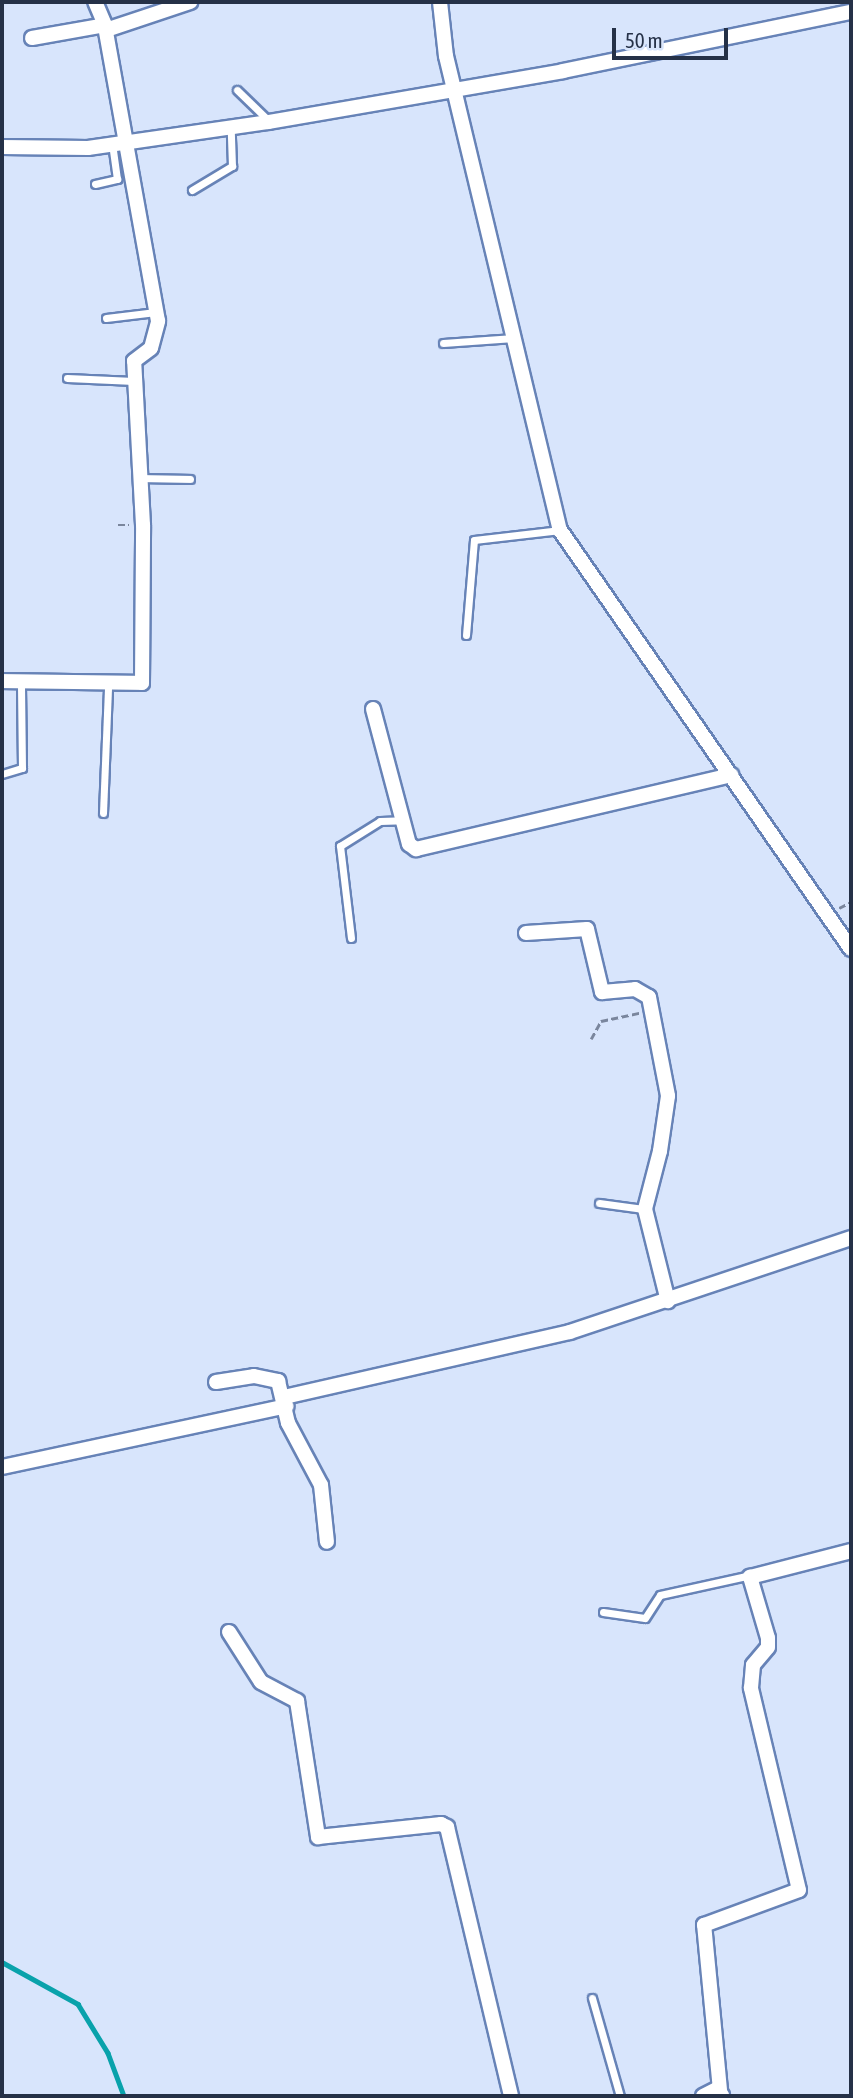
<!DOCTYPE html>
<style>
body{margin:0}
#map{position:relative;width:853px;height:2098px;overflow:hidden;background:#d8e5fc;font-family:"Asap Condensed",sans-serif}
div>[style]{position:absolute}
.stream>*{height:4.5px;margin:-2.25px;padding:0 2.25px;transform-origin:2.25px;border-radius:2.25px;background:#09a2ab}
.path>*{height:2.5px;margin-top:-1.25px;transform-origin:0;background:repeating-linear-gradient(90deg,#7a869d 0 7px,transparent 0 10.5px)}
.roads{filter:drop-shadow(2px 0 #6783b7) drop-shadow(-2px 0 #6783b7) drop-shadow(0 2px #6783b7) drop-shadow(0 -2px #6783b7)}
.lane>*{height:7px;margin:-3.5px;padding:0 3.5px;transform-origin:3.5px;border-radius:3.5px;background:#fff}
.street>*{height:14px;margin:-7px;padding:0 7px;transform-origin:7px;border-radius:7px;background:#fff}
span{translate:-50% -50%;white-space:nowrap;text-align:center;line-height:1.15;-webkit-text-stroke:5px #d8e5fc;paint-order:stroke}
.frame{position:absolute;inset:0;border:4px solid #253147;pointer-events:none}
.scale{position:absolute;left:612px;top:28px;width:116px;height:32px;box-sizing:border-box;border:4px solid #253147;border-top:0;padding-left:9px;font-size:21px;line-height:24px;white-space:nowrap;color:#253147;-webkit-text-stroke:5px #d8e5fc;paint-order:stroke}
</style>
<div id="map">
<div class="stream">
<div style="left:2px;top:1962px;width:87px;rotate:28.9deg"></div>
<div style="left:78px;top:2004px;width:57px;rotate:58.5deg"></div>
<div style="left:108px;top:2053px;width:46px;rotate:69.6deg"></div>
</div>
<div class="path">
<div style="left:118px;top:525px;width:11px"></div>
<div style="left:839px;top:908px;width:13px;rotate:-27deg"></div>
<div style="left:591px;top:1039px;width:21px;rotate:-61deg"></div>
<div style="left:601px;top:1021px;width:39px;rotate:-12deg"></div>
</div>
<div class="roads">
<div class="lane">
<div style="left:237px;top:90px;width:45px;rotate:44.1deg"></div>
<div style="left:95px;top:184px;width:23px;rotate:-13deg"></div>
<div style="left:117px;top:179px;width:34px;rotate:-98deg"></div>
<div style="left:192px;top:190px;width:47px;rotate:-31deg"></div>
<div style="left:232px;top:166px;width:38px;rotate:-92deg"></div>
<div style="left:106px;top:318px;width:50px;rotate:-6.8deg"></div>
<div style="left:443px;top:343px;width:71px;rotate:-4deg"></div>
<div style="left:67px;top:378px;width:67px;rotate:2.6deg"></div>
<div style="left:141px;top:478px;width:49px;rotate:1.2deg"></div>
<div style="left:466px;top:635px;width:95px;rotate:-85.2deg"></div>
<div style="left:474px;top:540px;width:87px;rotate:-6.6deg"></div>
<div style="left:2px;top:774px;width:21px;rotate:-17deg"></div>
<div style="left:22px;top:768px;width:86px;rotate:-90.7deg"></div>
<div style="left:103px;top:813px;width:127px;rotate:-87.7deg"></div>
<div style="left:351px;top:938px;width:93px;rotate:-96.8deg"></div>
<div style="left:340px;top:846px;width:47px;rotate:-32deg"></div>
<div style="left:380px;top:821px;width:23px;rotate:-2deg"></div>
<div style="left:599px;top:1203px;width:45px;rotate:7.6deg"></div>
<div style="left:603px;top:1612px;width:42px;rotate:8.1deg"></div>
<div style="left:645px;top:1618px;width:27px;rotate:-57deg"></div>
<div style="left:660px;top:1595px;width:93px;rotate:-12.4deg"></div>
<div style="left:592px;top:1998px;width:102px;rotate:74.1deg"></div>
</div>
<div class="street">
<div style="left:440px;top:2px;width:54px;rotate:83.7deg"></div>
<div style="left:446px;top:56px;width:488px;rotate:76.5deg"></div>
<div style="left:560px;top:530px;width:510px;rotate:55.22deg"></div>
<div style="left:106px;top:30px;width:89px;rotate:-18.4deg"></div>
<div style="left:32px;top:38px;width:74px;rotate:-10.1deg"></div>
<div style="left:2px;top:147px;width:86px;rotate:0.7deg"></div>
<div style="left:88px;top:148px;width:183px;rotate:-8.2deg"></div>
<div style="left:269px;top:122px;width:298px;rotate:-9.8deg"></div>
<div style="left:563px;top:71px;width:294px;rotate:-11.6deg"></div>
<div style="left:2px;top:681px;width:140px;rotate:0.8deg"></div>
<div style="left:142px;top:683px;width:158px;rotate:-89.6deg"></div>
<div style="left:143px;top:525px;width:164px;rotate:-93.1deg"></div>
<div style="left:134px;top:361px;width:21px;rotate:-37deg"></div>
<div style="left:151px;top:348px;width:28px;rotate:-75deg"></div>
<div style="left:158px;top:321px;width:301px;rotate:-100.2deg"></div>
<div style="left:105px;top:25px;width:25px;rotate:-113deg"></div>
<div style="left:373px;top:709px;width:140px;rotate:75.1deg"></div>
<div style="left:409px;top:844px;width:9px;rotate:36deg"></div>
<div style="left:416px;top:849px;width:324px;rotate:-13.2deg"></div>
<div style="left:526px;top:933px;width:61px;rotate:-3.8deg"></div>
<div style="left:587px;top:929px;width:65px;rotate:76.6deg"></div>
<div style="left:602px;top:992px;width:33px;rotate:-5deg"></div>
<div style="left:635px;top:989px;width:16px;rotate:30deg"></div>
<div style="left:649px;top:997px;width:101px;rotate:79.1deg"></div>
<div style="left:668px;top:1096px;width:56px;rotate:98.3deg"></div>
<div style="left:660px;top:1151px;width:60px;rotate:104.5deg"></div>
<div style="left:645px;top:1209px;width:95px;rotate:76deg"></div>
<div style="left:216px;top:1382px;width:38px;rotate:-9deg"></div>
<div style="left:254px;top:1376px;width:25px;rotate:12deg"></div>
<div style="left:278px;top:1381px;width:43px;rotate:76.6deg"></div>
<div style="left:288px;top:1423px;width:70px;rotate:62deg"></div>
<div style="left:321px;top:1485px;width:57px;rotate:84deg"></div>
<div style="left:284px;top:1397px;width:293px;rotate:-12.8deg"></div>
<div style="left:570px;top:1332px;width:296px;rotate:-18.5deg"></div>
<div style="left:2px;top:1467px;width:291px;rotate:-12.1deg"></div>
<div style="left:229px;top:1632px;width:59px;rotate:57.4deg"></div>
<div style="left:261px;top:1682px;width:41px;rotate:27.8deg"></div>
<div style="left:297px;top:1701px;width:138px;rotate:81.2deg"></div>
<div style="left:318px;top:1837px;width:124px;rotate:-6deg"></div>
<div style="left:441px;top:1824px;width:7px;rotate:27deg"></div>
<div style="left:447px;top:1827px;width:277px;rotate:76.6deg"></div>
<div style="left:720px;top:2090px;width:166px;rotate:-95.5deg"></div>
<div style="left:704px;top:1925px;width:101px;rotate:-20.2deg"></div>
<div style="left:799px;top:1890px;width:208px;rotate:-103.4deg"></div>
<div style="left:751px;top:1688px;width:23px;rotate:-85deg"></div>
<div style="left:753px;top:1665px;width:23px;rotate:-50deg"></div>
<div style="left:768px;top:1647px;width:9px;rotate:-90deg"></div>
<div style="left:768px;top:1638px;width:64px;rotate:-106.4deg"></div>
<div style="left:750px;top:1577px;width:104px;rotate:-14.4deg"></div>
<div style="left:703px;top:2096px;width:16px;rotate:-27deg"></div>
<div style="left:717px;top:2089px;width:8px;rotate:50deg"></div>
</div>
</div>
<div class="frame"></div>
<div class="scale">50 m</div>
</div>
